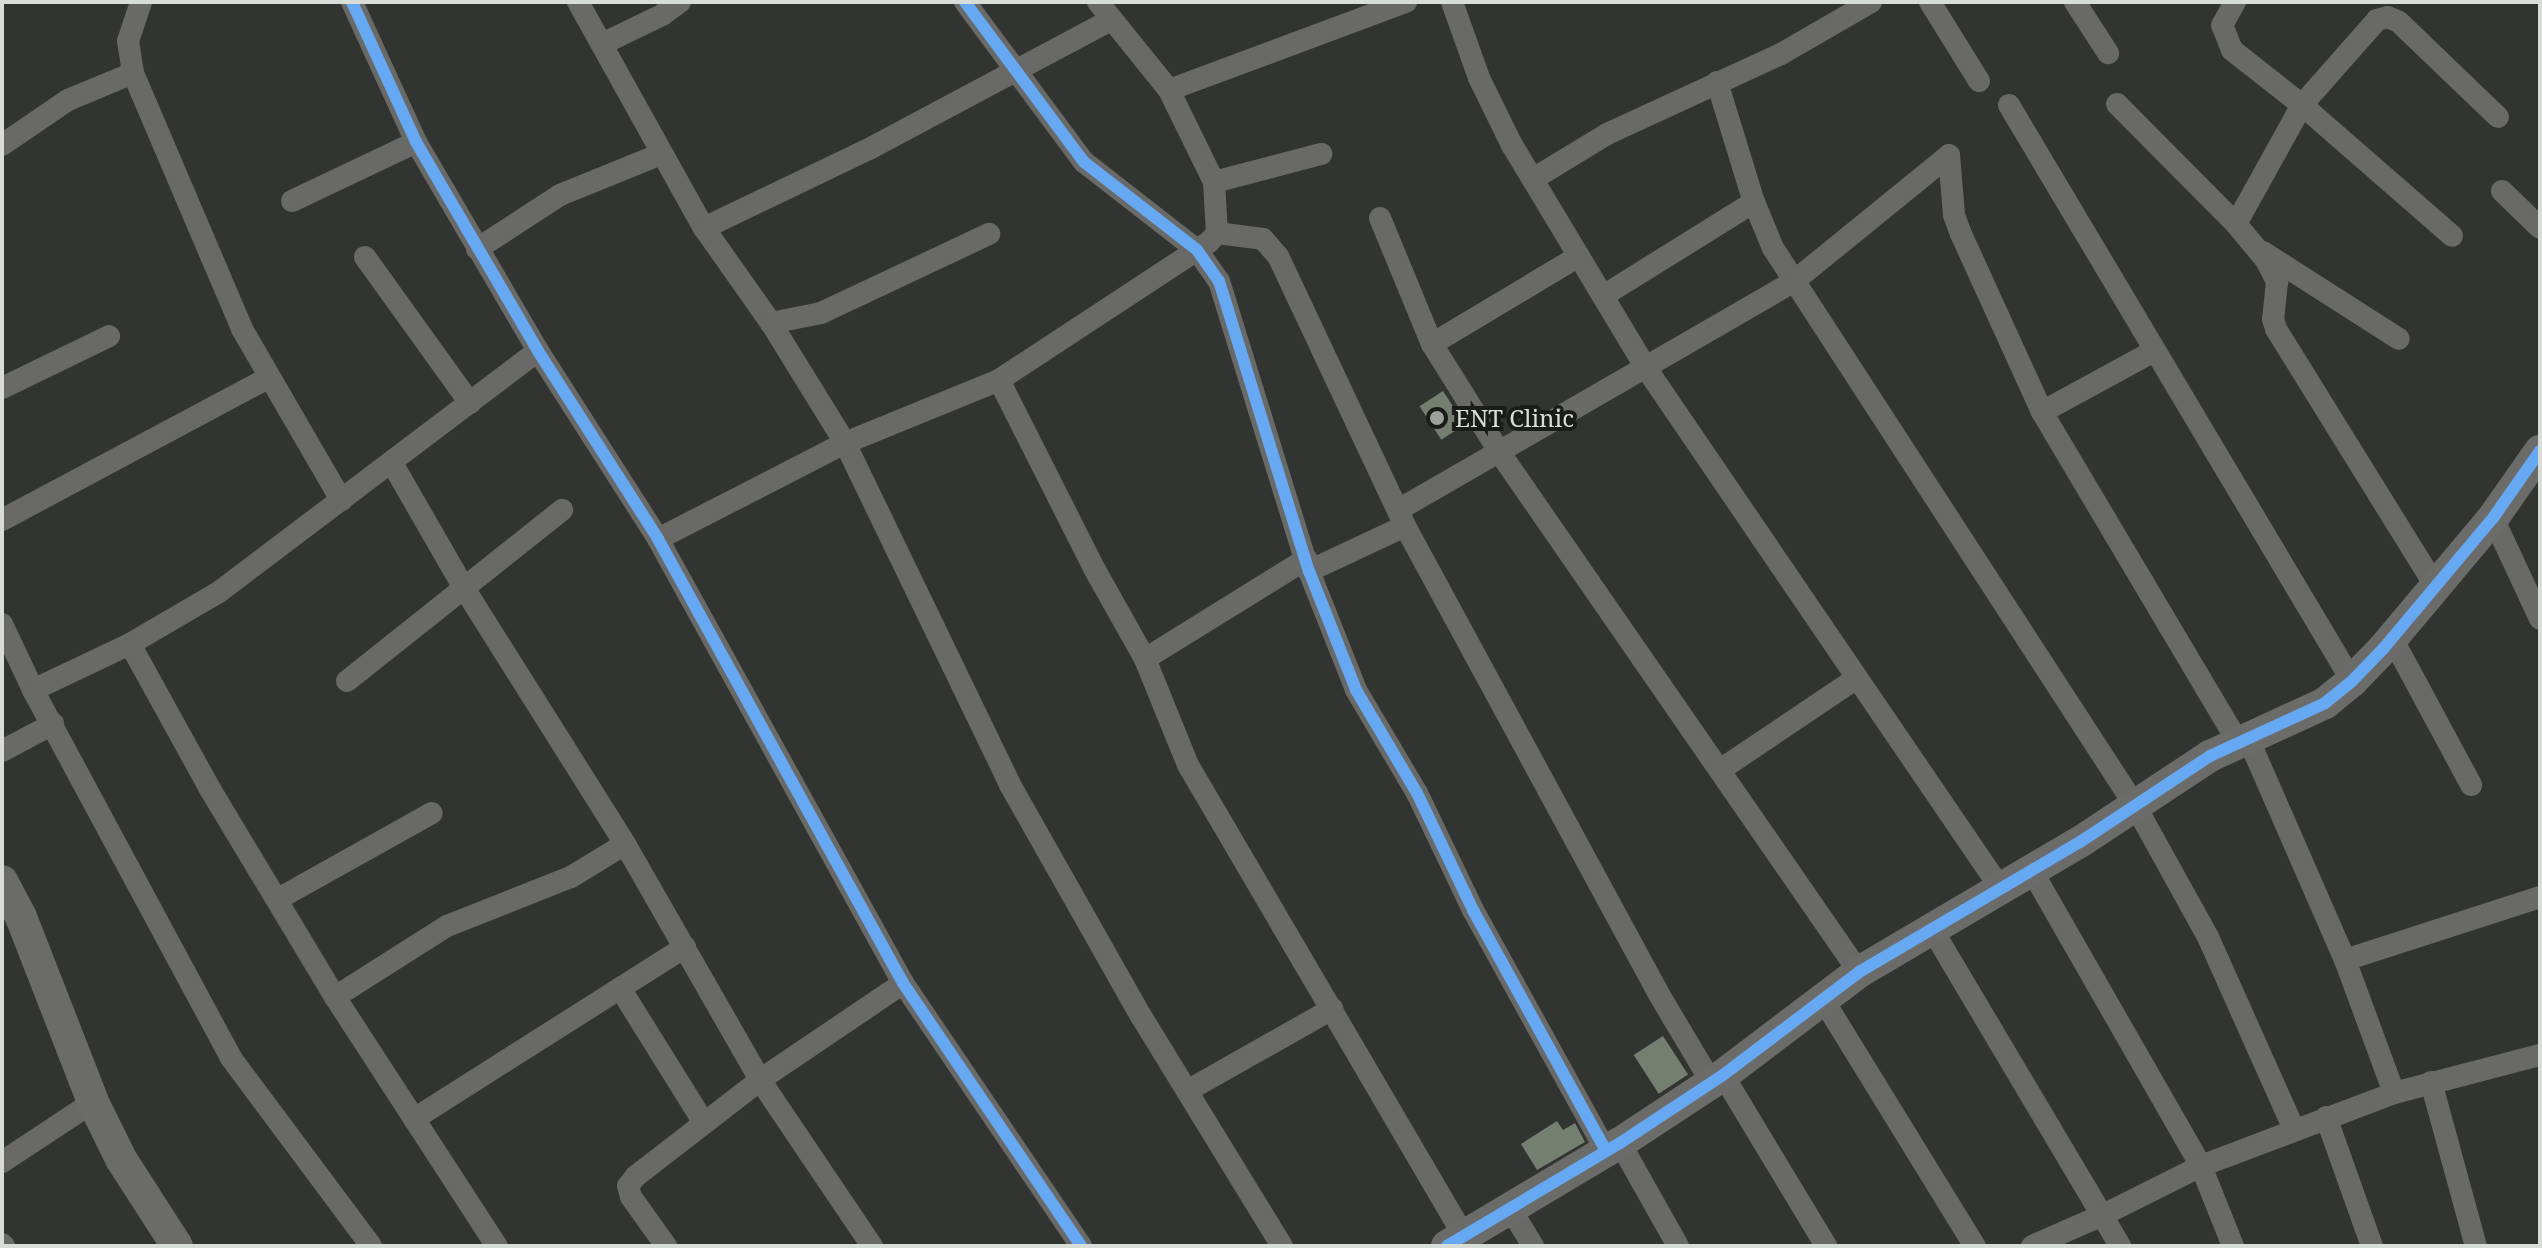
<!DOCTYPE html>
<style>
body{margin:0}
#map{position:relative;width:2542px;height:1248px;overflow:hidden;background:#313430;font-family:"Noto Serif",serif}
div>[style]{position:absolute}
.building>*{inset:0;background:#747e71;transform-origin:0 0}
.street>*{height:22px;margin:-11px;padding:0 11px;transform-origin:11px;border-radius:11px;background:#696a68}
.secondary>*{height:32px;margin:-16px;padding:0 16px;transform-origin:16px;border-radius:16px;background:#6b6c6a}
.cycleway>*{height:12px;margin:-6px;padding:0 6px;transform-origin:6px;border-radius:6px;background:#66a8f1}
.dots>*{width:22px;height:22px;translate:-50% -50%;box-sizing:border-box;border:4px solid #191c19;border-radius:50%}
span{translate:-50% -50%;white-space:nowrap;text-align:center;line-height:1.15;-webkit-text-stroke:8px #191c19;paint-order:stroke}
.poi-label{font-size:24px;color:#d9ddd8}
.left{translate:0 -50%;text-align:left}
.frame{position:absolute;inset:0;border:4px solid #d9ddd8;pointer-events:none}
</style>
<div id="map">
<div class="building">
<div style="left:1443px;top:391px;width:40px;height:28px;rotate:57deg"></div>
<div style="left:1663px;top:1036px;width:46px;height:35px;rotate:57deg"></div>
<div style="clip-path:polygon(1557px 1121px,1563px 1130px,1575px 1123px,1585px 1142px,1537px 1170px,1521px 1144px)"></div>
</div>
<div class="street">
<div style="left:141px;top:2px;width:41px;rotate:108.4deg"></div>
<div style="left:128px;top:41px;width:32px;rotate:81deg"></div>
<div style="left:133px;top:73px;width:278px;rotate:66.9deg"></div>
<div style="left:242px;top:329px;width:198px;rotate:59.9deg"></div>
<div style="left:352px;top:2px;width:154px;rotate:65.4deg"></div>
<div style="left:416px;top:142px;width:242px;rotate:59.7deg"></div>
<div style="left:538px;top:351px;width:223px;rotate:57.4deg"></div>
<div style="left:658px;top:539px;width:507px;rotate:61.11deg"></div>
<div style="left:903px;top:983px;width:318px;rotate:55.9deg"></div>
<div style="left:578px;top:2px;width:259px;rotate:60.9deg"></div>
<div style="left:704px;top:228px;width:116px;rotate:54.8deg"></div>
<div style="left:771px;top:323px;width:141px;rotate:58.3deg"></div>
<div style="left:845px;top:443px;width:377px;rotate:64.2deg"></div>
<div style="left:1009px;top:783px;width:268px;rotate:60.5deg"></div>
<div style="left:1141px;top:1016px;width:270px;rotate:58.5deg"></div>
<div style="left:965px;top:2px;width:199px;rotate:53.4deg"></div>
<div style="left:1084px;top:162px;width:143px;rotate:37.9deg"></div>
<div style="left:1197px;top:250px;width:38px;rotate:55deg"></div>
<div style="left:1219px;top:281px;width:304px;rotate:72.8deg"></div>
<div style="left:1309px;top:571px;width:128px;rotate:68.4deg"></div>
<div style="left:1356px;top:690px;width:120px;rotate:59.4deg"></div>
<div style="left:1417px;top:793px;width:130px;rotate:64.4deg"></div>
<div style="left:1473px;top:910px;width:275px;rotate:61.1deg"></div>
<div style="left:1452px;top:2px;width:81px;rotate:70.4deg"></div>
<div style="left:1479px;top:78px;width:75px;rotate:63.8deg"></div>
<div style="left:1512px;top:145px;width:260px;rotate:59deg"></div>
<div style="left:1646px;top:368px;width:630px;rotate:55.73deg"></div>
<div style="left:1930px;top:2px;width:93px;rotate:58.2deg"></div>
<div style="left:2075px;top:2px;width:61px;rotate:57.1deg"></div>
<div style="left:2235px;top:2px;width:26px;rotate:119deg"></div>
<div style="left:2222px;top:25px;width:27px;rotate:68deg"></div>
<div style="left:2232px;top:50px;width:89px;rotate:38.2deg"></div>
<div style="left:2302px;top:105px;width:199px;rotate:41.1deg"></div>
<div style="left:602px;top:44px;width:67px;rotate:-25.8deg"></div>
<div style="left:662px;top:15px;width:22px;rotate:-36deg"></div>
<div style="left:1717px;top:82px;width:126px;rotate:72.9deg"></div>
<div style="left:1754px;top:202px;width:50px;rotate:67.6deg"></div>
<div style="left:1773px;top:248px;width:667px;rotate:57deg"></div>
<div style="left:2136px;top:807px;width:149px;rotate:61deg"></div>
<div style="left:2208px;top:937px;width:210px;rotate:65.9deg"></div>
<div style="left:1169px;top:90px;width:253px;rotate:-20.4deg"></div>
<div style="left:2117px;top:104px;width:169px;rotate:45.2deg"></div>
<div style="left:2236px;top:224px;width:47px;rotate:50.2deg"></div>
<div style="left:2266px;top:260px;width:25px;rotate:63deg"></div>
<div style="left:2277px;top:282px;width:37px;rotate:96deg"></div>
<div style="left:2273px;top:319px;width:10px;rotate:73deg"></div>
<div style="left:2276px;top:329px;width:300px;rotate:58.2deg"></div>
<div style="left:2009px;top:105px;width:670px;rotate:59.23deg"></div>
<div style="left:2px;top:145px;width:80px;rotate:-34.3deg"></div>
<div style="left:68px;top:100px;width:70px;rotate:-22.6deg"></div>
<div style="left:1533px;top:179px;width:87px;rotate:-31.3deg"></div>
<div style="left:1607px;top:134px;width:192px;rotate:-24.7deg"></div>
<div style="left:1781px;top:54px;width:104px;rotate:-30deg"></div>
<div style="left:1214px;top:182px;width:111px;rotate:-14.7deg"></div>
<div style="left:2502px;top:191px;width:53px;rotate:44.2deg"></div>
<div style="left:292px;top:201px;width:137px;rotate:-25.4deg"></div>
<div style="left:1380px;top:218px;width:136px;rotate:67.6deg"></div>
<div style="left:1432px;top:344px;width:128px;rotate:58deg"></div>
<div style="left:1500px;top:453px;width:631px;rotate:55.33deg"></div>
<div style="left:2236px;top:224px;width:136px;rotate:-61deg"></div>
<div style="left:2302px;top:105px;width:113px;rotate:-48.6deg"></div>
<div style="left:2377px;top:20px;width:11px;rotate:-15deg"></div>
<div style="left:2388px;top:17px;width:12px;rotate:24deg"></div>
<div style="left:2399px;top:22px;width:137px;rotate:43.8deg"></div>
<div style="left:704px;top:228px;width:183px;rotate:-25.6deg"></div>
<div style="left:869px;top:149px;width:274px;rotate:-28.1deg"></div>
<div style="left:1217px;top:233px;width:46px;rotate:7.4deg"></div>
<div style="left:1263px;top:239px;width:23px;rotate:49deg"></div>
<div style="left:1278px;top:256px;width:298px;rotate:64.8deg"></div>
<div style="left:1405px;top:526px;width:535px;rotate:61.52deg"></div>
<div style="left:1660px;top:996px;width:100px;rotate:59.3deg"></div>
<div style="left:477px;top:249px;width:99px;rotate:-33deg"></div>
<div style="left:560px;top:195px;width:109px;rotate:-22.1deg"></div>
<div style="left:2263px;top:252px;width:161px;rotate:32.6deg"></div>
<div style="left:365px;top:257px;width:180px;rotate:54.3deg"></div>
<div style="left:1603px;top:296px;width:178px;rotate:-31.9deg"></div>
<div style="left:771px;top:323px;width:51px;rotate:-11.3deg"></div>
<div style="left:821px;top:313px;width:186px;rotate:-25.2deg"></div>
<div style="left:1432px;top:344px;width:171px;rotate:-30.9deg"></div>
<div style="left:999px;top:380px;width:213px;rotate:63.2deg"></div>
<div style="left:1095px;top:570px;width:102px;rotate:60.7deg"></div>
<div style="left:1145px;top:659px;width:114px;rotate:67.9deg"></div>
<div style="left:1188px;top:765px;width:546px;rotate:59.63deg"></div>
<div style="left:2px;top:388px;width:119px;rotate:-25.9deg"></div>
<div style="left:2042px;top:412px;width:128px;rotate:-28.6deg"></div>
<div style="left:392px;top:463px;width:144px;rotate:60.1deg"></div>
<div style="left:464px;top:588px;width:302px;rotate:57.8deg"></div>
<div style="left:625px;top:844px;width:272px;rotate:60.2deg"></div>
<div style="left:760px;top:1080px;width:200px;rotate:56deg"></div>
<div style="left:1398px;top:510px;width:456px;rotate:-30deg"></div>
<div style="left:1793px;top:282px;width:201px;rotate:-39.1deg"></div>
<div style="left:1949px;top:155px;width:60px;rotate:85.2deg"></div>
<div style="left:1954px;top:215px;width:20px;rotate:70deg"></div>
<div style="left:1961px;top:234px;width:196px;rotate:65.5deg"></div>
<div style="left:2042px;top:412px;width:384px;rotate:59.3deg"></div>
<div style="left:2493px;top:518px;width:111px;rotate:65deg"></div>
<div style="left:2px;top:520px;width:302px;rotate:-28.1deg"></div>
<div style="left:658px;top:539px;width:210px;rotate:-27.2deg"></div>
<div style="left:845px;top:443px;width:166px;rotate:-22.2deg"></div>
<div style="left:999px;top:380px;width:251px;rotate:-33.3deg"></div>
<div style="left:1209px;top:242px;width:12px;rotate:-48deg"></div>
<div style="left:1217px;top:233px;width:51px;rotate:-93.4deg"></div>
<div style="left:1214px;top:182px;width:102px;rotate:-116.1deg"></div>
<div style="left:1169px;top:90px;width:113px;rotate:-128.9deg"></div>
<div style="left:1309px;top:571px;width:106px;rotate:-25.1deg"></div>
<div style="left:2px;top:624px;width:73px;rotate:64.8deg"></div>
<div style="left:33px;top:690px;width:418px;rotate:61.7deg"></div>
<div style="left:231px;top:1058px;width:234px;rotate:53.3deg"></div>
<div style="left:2392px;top:638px;width:167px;rotate:61.7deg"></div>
<div style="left:130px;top:644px;width:166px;rotate:61.1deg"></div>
<div style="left:210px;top:789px;width:243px;rotate:59deg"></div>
<div style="left:335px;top:997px;width:297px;rotate:57deg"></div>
<div style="left:1145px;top:659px;width:190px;rotate:-31.8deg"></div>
<div style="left:347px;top:681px;width:275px;rotate:-38.5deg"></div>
<div style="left:33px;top:690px;width:107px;rotate:-25.4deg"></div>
<div style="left:130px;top:644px;width:103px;rotate:-30.3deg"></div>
<div style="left:219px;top:592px;width:400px;rotate:-37.1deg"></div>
<div style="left:2px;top:751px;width:58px;rotate:-27.9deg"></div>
<div style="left:1720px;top:770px;width:165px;rotate:-33.9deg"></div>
<div style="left:2032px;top:871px;width:340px;rotate:60.2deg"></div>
<div style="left:2201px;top:1166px;width:86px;rotate:68.2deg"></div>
<div style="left:278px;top:899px;width:176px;rotate:-29.2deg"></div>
<div style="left:1932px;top:929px;width:369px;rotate:59.3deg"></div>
<div style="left:2345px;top:960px;width:205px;rotate:-17.9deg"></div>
<div style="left:620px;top:988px;width:159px;rotate:58.1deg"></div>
<div style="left:335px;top:997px;width:133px;rotate:-32.4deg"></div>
<div style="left:447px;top:926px;width:133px;rotate:-21.6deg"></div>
<div style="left:571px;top:877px;width:63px;rotate:-31.4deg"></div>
<div style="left:1824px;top:1001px;width:288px;rotate:58.4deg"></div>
<div style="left:1723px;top:1075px;width:200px;rotate:58.9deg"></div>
<div style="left:2431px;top:1082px;width:170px;rotate:74.7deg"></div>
<div style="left:1187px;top:1091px;width:167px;rotate:-29.5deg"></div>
<div style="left:2394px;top:1093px;width:151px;rotate:-14.6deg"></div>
<div style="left:2326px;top:1117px;width:137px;rotate:70.4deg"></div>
<div style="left:414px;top:1119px;width:321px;rotate:-32.4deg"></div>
<div style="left:1620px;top:1143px;width:118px;rotate:60.6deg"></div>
<div style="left:2px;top:1162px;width:109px;rotate:-33.4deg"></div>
<div style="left:1510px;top:1208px;width:44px;rotate:58.8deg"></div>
<div style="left:2px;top:1244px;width:3px;rotate:45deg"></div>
<div style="left:666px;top:1246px;width:60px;rotate:-125.5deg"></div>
<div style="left:631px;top:1197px;width:11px;rotate:-105deg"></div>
<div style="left:628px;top:1186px;width:13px;rotate:-51deg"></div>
<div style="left:636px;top:1176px;width:157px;rotate:-37.7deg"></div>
<div style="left:760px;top:1080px;width:173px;rotate:-34.1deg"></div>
<div style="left:2032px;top:1246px;width:77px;rotate:-23.6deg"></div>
<div style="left:2103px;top:1215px;width:110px;rotate:-26.6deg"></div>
<div style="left:2201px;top:1166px;width:206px;rotate:-20.7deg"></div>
<div style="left:2394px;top:1093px;width:142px;rotate:-110.2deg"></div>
<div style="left:2345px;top:960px;width:242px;rotate:-113.6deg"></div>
</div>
<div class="secondary">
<div style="left:2px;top:881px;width:41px;rotate:62.2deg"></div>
<div style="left:21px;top:917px;width:199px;rotate:68.7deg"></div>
<div style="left:93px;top:1102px;width:64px;rotate:63.8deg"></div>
<div style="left:121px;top:1159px;width:103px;rotate:57.2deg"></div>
<div style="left:1447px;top:1246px;width:201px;rotate:-30.8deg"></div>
<div style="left:1620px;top:1143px;width:123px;rotate:-33.4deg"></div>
<div style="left:1723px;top:1075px;width:171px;rotate:-37.1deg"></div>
<div style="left:1859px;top:972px;width:256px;rotate:-30.5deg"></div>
<div style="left:2080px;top:842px;width:156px;rotate:-33.5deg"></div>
<div style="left:2210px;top:756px;width:127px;rotate:-24.7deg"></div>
<div style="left:2325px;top:703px;width:35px;rotate:-39deg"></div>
<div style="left:2352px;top:681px;width:45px;rotate:-45.9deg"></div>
<div style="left:2383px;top:649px;width:171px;rotate:-50deg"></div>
<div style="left:2493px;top:518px;width:82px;rotate:-55deg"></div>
</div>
<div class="cycleway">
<div style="left:352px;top:2px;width:154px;rotate:65.4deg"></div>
<div style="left:416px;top:142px;width:242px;rotate:59.7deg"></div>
<div style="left:538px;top:351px;width:223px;rotate:57.4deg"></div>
<div style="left:658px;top:539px;width:507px;rotate:61.11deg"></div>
<div style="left:903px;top:983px;width:318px;rotate:55.9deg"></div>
<div style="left:965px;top:2px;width:199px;rotate:53.4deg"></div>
<div style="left:1084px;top:162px;width:143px;rotate:37.9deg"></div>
<div style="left:1197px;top:250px;width:38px;rotate:55deg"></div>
<div style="left:1219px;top:281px;width:304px;rotate:72.8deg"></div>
<div style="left:1309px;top:571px;width:128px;rotate:68.4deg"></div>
<div style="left:1356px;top:690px;width:120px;rotate:59.4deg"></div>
<div style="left:1417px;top:793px;width:130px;rotate:64.4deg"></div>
<div style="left:1473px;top:910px;width:275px;rotate:61.1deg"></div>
<div style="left:1447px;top:1246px;width:201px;rotate:-30.8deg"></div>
<div style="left:1620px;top:1143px;width:123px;rotate:-33.4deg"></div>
<div style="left:1723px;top:1075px;width:171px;rotate:-37.1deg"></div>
<div style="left:1859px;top:972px;width:256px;rotate:-30.5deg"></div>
<div style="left:2080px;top:842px;width:156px;rotate:-33.5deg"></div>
<div style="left:2210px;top:756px;width:127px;rotate:-24.7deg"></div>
<div style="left:2325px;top:703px;width:35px;rotate:-39deg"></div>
<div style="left:2352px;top:681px;width:45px;rotate:-45.9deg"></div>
<div style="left:2383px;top:649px;width:171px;rotate:-50deg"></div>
<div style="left:2493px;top:518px;width:82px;rotate:-55deg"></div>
</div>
<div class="dots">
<div style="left:1437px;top:418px;background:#9ea29d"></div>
</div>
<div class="poi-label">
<span class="left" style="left:1455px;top:418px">ENT Clinic</span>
</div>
<div class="frame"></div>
</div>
